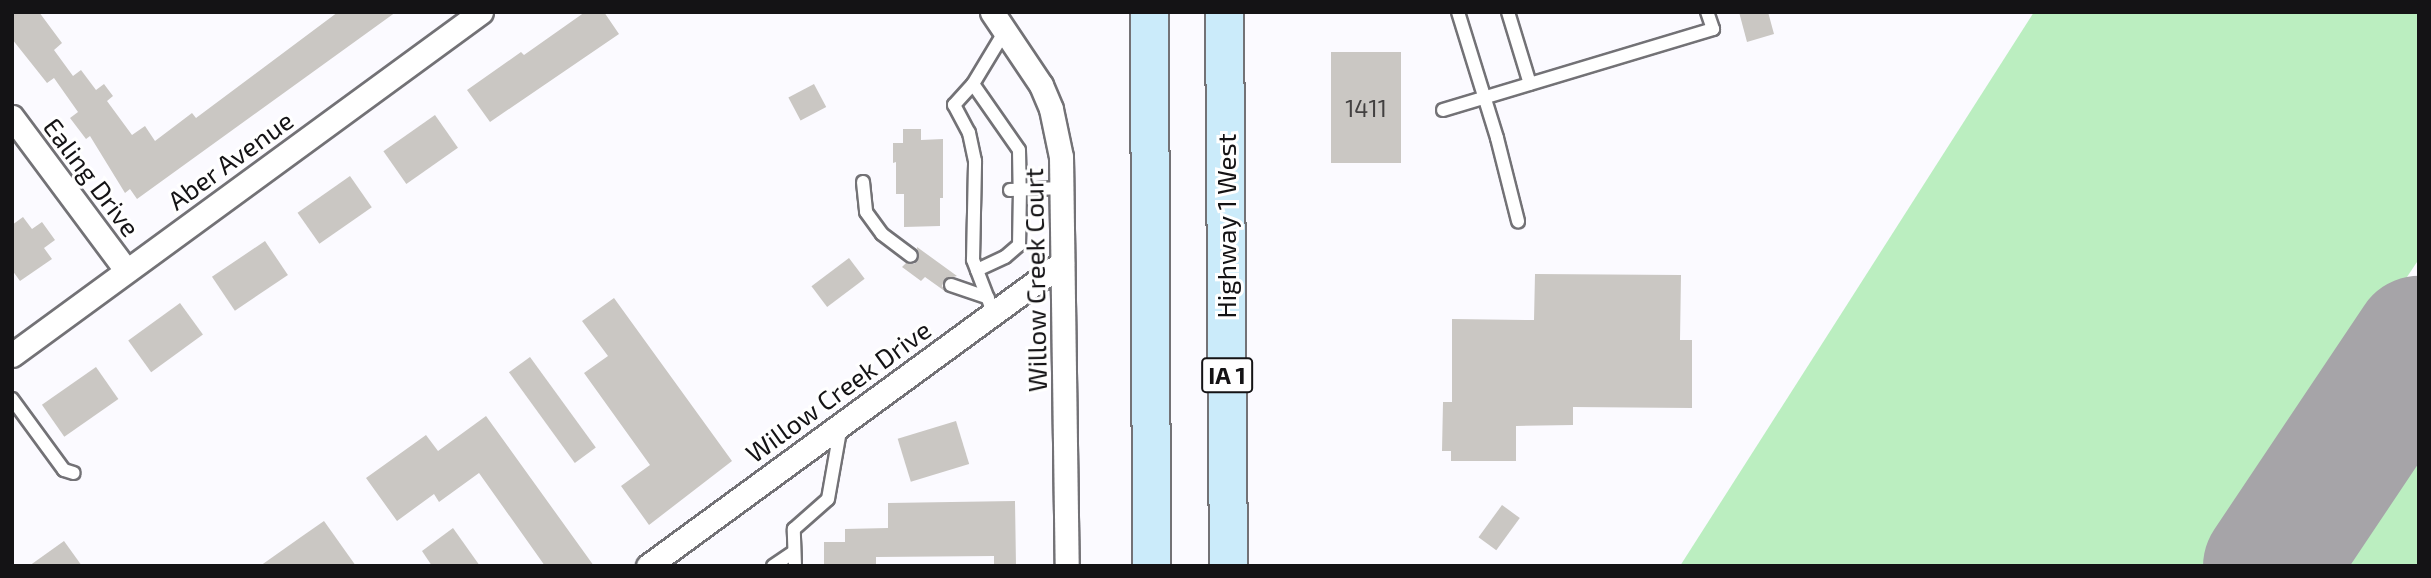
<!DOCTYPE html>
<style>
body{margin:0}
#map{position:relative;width:2431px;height:578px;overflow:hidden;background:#fbfaff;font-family:"Exo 2",sans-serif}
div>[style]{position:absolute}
.green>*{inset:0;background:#bbeec0}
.runway>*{height:133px;margin:-66.5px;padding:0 66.5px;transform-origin:66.5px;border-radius:66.5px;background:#a6a4a8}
.building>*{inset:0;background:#cac7c3;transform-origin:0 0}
.roads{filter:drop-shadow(2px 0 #737276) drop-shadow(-2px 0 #737276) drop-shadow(0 2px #737276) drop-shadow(0 -2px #737276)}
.lane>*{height:12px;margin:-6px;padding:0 6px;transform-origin:6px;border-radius:6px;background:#fff}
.street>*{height:23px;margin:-11.5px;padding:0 11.5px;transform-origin:11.5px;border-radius:11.5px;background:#fff}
.primary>*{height:37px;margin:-18.5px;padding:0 18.5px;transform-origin:18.5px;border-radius:18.5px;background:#cbebfa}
span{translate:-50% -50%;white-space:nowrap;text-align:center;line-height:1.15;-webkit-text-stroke:6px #fff;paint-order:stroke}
.number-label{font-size:23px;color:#424040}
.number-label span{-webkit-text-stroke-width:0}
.shield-label span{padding:2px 5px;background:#fff;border:2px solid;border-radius:5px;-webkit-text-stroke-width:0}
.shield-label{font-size:24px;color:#141315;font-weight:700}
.street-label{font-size:26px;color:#141315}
.frame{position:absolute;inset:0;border:14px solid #141315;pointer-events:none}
</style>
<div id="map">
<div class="green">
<div style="clip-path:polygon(2034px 12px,2419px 12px,2419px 259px,2214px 566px,1680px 566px)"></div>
<div style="clip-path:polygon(2419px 424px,2419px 566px,2324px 566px)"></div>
</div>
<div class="runway">
<div style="left:2269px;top:566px;width:270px;rotate:-56.2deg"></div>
</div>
<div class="building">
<div style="clip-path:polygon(12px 12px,39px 12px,62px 43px,54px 50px,73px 76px,81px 70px,96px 90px,104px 84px,113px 96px,107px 101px,132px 135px,145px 126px,155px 141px,192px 113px,196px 118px,338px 12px,396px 12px,137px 199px,130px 189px,125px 193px,90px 136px,86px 139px,70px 118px,78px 112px,54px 78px,47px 83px,12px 39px)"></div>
<div style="clip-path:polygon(585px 12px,604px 12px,619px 34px,490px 122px,467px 90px,521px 52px,524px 55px)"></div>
<div style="clip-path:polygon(1739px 12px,1768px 12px,1774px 34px,1747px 42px)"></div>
<div style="left:1331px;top:52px;width:70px;height:111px"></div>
<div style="left:814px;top:84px;width:26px;height:29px;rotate:62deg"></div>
<div style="left:435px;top:115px;width:40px;height:63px;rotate:55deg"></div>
<div style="clip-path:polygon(903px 129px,921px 129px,921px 140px,943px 139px,943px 198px,940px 198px,940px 226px,904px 227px,904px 194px,896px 194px,896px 162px,893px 163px,893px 143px,903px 143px)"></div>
<div style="left:350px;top:176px;width:38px;height:64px;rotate:55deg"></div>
<div style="clip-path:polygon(23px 217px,32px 229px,42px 222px,55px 240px,44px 248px,52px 259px,20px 281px,12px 270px,12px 225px)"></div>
<div style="left:265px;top:241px;width:41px;height:64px;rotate:56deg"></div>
<div style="clip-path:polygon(917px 247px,957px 276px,945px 279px,942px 286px,946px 292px,925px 277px,921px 281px,902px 267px,906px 263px,914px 264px,918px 261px)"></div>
<div style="left:849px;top:258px;width:26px;height:47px;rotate:53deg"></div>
<div style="clip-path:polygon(1535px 274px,1681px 275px,1680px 340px,1692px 340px,1692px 408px,1573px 407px,1573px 425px,1516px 426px,1516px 461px,1451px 461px,1451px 451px,1442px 451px,1443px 402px,1452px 402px,1452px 319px,1534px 320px)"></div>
<div style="clip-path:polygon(614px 298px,732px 461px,649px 525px,621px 486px,650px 465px,584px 373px,608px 356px,582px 321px)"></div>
<div style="left:180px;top:303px;width:39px;height:64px;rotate:54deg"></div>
<div style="left:530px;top:357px;width:112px;height:26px;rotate:54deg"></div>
<div style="left:96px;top:367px;width:39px;height:66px;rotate:55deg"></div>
<div style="clip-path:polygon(486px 416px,594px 566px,545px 566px,479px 473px,439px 502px,434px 494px,397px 521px,366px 478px,426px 435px,438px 451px)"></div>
<div style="left:956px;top:421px;width:45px;height:61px;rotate:73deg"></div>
<div style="clip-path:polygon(1015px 501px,1016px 566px,994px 566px,994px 556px,876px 557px,876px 566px,824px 566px,824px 542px,845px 542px,845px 529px,888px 528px,888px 503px)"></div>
<div style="left:1502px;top:505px;width:22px;height:40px;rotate:36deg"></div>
<div style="clip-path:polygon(324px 521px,356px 566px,260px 566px,301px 537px)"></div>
<div style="clip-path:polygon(453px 528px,480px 566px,432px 566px,422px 551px)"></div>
<div style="clip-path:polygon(64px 541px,82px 566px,29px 566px)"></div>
</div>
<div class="roads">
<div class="lane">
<div style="left:1458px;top:12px;width:132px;rotate:72.8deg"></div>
<div style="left:1497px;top:138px;width:86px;rotate:75.8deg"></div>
<div style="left:1508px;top:12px;width:75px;rotate:73deg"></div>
<div style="left:973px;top:84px;width:80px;rotate:55.1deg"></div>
<div style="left:1019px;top:150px;width:39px;rotate:89deg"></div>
<div style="left:1020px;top:189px;width:56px;rotate:91deg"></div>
<div style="left:1019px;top:245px;width:18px;rotate:139deg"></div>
<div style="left:1005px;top:257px;width:31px;rotate:155deg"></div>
<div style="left:1443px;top:110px;width:282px;rotate:-16.7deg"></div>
<div style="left:1713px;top:29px;width:18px;rotate:-109deg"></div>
<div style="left:863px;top:182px;width:30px;rotate:84deg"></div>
<div style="left:866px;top:212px;width:27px;rotate:54deg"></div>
<div style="left:882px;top:234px;width:36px;rotate:37deg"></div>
<div style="left:1010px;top:190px;width:52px;rotate:-2.2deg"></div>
<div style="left:951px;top:285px;width:39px;rotate:19deg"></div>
<div style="left:993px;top:312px;width:56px;rotate:-111deg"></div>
<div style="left:973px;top:260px;width:99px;rotate:-88.8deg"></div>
<div style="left:975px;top:161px;width:29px;rotate:-102deg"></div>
<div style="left:969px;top:133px;width:32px;rotate:-118deg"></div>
<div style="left:954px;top:105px;width:28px;rotate:-48deg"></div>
<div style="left:973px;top:84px;width:62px;rotate:-58.9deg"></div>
<div style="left:12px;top:399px;width:88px;rotate:53.8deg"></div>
<div style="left:64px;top:470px;width:10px;rotate:17deg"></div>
<div style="left:773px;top:566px;width:25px;rotate:-34deg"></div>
<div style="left:795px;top:566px;width:37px;rotate:-92deg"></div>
<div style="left:794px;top:529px;width:45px;rotate:-41.4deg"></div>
<div style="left:828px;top:499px;width:75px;rotate:-80deg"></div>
</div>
<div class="street">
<div style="left:992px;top:12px;width:88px;rotate:56.1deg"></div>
<div style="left:1041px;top:85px;width:26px;rotate:67deg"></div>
<div style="left:1051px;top:109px;width:49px;rotate:78.2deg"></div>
<div style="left:1061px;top:157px;width:409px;rotate:89.2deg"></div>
<div style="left:12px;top:117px;width:191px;rotate:53.3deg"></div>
<div style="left:12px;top:355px;width:581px;rotate:-36.18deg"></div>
<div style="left:648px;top:566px;width:513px;rotate:-36.2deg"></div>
</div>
<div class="primary">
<div style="left:1149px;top:12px;width:554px;rotate:89.79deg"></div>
<div style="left:1224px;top:12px;width:554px;rotate:89.59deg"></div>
</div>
</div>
<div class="number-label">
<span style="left:1366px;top:108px">1411</span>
</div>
<div class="shield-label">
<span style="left:1227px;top:375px">IA 1</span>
</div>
<div class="street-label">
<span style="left:230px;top:160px;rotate:-36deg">Aber Avenue</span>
<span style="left:92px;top:177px;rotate:53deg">Ealing Drive</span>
<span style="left:1226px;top:226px;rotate:-90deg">Highway 1 West</span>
<span style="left:1035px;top:280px;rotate:-91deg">Willow Creek Court</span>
<span style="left:838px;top:391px;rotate:-36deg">Willow Creek Drive</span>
</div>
<div class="frame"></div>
</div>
